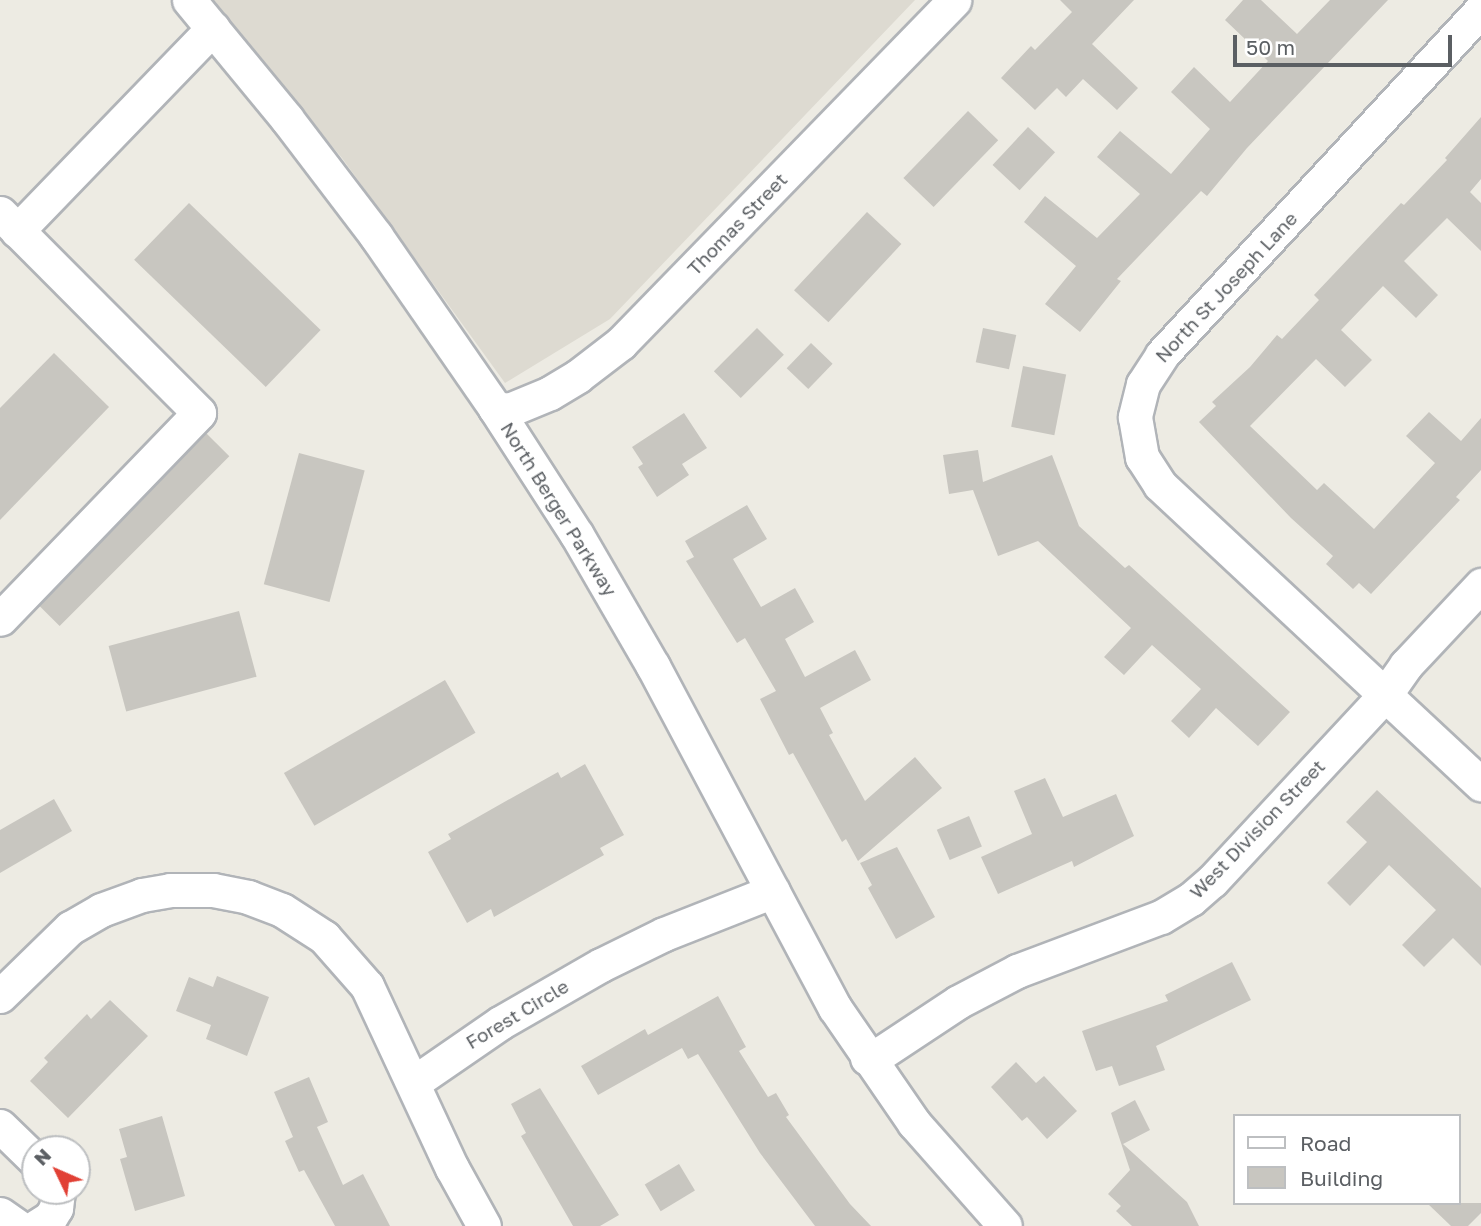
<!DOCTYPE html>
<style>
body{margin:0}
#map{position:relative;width:1481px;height:1226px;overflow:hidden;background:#edebe3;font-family:"Golos Text",sans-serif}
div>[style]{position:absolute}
.education>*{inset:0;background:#dddad1}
.building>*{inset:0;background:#c8c6c0;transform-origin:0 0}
.roads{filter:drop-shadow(2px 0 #b1b4b8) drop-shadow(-2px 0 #b1b4b8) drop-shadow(0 2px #b1b4b8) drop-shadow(0 -2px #b1b4b8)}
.minor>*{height:33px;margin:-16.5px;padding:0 16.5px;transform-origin:16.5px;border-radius:16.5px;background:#fff}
span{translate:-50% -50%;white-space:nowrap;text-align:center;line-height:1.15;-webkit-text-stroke:6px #fff;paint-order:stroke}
.street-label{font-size:19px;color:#5b5f63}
.legend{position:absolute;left:1233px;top:1114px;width:228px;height:91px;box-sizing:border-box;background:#fff;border:2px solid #bdbfc1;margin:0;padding:9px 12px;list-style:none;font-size:21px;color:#5b5f63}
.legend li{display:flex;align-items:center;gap:14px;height:35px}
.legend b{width:35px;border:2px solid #bdbfc1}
.north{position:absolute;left:21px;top:1135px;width:70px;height:70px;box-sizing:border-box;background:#fff;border:2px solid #bdbfc1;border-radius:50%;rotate:314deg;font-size:19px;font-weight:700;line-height:28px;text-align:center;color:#5b5f63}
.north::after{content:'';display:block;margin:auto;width:24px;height:32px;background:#e14035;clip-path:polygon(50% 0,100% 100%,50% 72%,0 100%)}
.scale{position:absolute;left:1233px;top:35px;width:219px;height:32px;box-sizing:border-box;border:4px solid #5b5f63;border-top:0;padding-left:9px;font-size:21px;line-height:24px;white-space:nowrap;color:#5b5f63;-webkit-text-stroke:5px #fff;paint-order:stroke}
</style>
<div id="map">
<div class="education">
<div style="clip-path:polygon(209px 0,915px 0,610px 319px,505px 383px,342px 158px)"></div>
</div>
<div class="building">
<div style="clip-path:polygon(1060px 0,1134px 0,1092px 44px,1138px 88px,1117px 110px,1083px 79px,1066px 97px,1057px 88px,1035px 110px,1001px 78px,1031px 46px,1035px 50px,1072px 12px)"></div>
<div style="clip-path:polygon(1243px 0,1261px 0,1297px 34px,1330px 0,1388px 0,1247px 148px,1207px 196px,1201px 191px,1117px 279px,1121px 281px,1080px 332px,1045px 304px,1076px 266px,1024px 222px,1045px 196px,1097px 238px,1140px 194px,1097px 157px,1120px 131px,1171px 174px,1210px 129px,1171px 92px,1194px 67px,1230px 102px,1268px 61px,1225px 20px)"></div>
<div style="left:968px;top:111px;width:42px;height:93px;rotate:44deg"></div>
<div style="clip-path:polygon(1481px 117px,1481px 179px,1470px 192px,1481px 203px,1481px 251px,1447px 218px,1404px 261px,1438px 295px,1416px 318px,1383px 286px,1341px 330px,1372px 360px,1345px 387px,1316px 359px,1250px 426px,1317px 490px,1324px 483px,1374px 529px,1435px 463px,1406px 436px,1429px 412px,1461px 441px,1481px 418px,1481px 470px,1456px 497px,1460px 500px,1371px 594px,1359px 583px,1353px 589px,1326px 564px,1333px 556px,1291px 518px,1199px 422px,1216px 406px,1212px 402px,1250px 367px,1277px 335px,1282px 339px,1319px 300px,1314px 295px,1401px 203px,1404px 205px,1447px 160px,1445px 158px)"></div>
<div style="left:1028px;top:127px;width:37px;height:52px;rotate:43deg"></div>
<div style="left:189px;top:203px;width:183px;height:79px;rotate:44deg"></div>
<div style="left:867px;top:212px;width:47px;height:107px;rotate:43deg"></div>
<div style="left:757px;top:328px;width:38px;height:61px;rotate:45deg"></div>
<div style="left:983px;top:328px;width:34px;height:35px;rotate:12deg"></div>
<div style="left:811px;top:343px;width:30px;height:35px;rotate:44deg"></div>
<div style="clip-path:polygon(54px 353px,109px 407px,0 520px,0 408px)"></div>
<div style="left:1023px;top:366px;width:44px;height:62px;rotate:11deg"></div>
<div style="clip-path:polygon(684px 413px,707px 448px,682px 464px,689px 475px,657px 497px,638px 467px,643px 464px,632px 447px)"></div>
<div style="left:206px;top:433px;width:33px;height:240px;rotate:45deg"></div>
<div style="clip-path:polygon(978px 450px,983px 482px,1052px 455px,1079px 526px,1125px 568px,1129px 565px,1290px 712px,1258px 746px,1216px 708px,1189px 738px,1171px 721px,1201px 689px,1152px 645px,1124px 675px,1104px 657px,1131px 628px,1038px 541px,998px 556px,973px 490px,949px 494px,943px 455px)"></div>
<div style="left:299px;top:453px;width:68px;height:136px;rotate:15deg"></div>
<div style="clip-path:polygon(747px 505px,767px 539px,733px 559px,761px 607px,795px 588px,814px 622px,785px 639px,805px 677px,855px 650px,871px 680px,820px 708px,833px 733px,829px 735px,865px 801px,915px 757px,942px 788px,858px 861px,846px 839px,842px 842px,793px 753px,789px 755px,760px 699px,776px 691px,745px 638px,737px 643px,686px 561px,694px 557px,685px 541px)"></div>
<div style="left:239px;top:611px;width:68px;height:135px;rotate:75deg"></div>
<div style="left:445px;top:680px;width:61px;height:186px;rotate:60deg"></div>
<div style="clip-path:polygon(585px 764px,624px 835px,600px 848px,604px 855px,494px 917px,491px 909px,467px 923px,428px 852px,451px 839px,448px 834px,499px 805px,558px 772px,561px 778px)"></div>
<div style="clip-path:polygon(1045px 778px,1063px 817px,1116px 794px,1134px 836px,1074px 867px,1072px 861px,998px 894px,981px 857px,1032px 834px,1014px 791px)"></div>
<div style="clip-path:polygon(1377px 790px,1481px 888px,1481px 966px,1453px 938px,1424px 967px,1402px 945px,1436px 910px,1389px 865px,1350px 906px,1327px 883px,1367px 842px,1346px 822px)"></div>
<div style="clip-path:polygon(54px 799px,72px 831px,0 873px,0 830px)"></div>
<div style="left:969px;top:816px;width:33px;height:35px;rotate:67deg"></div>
<div style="clip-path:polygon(897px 847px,935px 917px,896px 939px,868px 888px,872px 885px,860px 863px)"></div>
<div style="clip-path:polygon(1232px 962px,1251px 1000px,1156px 1046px,1165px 1070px,1119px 1086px,1112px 1066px,1096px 1071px,1082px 1031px,1168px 1001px,1165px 995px)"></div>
<div style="clip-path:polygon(217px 976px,269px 997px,247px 1056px,206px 1039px,211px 1025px,176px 1011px,189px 977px,213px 987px)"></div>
<div style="clip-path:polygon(718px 996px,746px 1047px,739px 1051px,768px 1097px,776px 1093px,789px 1115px,786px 1117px,850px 1204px,871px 1226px,815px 1226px,760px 1153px,698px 1054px,688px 1059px,682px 1048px,598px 1095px,581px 1066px,645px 1029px,648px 1035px)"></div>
<div style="clip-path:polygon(110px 1000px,148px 1036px,68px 1118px,30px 1081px,48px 1062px,44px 1058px,87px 1014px,91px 1019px)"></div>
<div style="clip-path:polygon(1016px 1062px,1036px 1083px,1044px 1076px,1077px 1111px,1047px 1139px,1027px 1117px,1022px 1121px,991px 1087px)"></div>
<div style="clip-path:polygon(309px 1077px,328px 1122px,317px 1127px,343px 1185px,363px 1174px,390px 1226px,335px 1226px,304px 1170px,299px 1172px,285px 1141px,293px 1137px,274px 1092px)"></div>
<div style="clip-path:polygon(540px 1088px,619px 1215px,600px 1226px,573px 1226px,521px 1136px,526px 1133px,511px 1104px)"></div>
<div style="clip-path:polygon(1135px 1100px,1150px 1130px,1123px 1144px,1187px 1202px,1199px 1226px,1132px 1226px,1116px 1211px,1121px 1206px,1108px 1194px,1130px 1170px,1111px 1113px)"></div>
<div style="clip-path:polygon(162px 1116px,185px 1196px,135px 1211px,120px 1159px,127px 1157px,119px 1129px)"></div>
<div style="left:679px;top:1164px;width:31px;height:40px;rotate:59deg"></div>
<div style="clip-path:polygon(1427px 1203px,1481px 1203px,1481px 1213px,1468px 1226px,1451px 1226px)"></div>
</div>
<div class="roads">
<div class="minor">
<div style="left:189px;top:0;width:154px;rotate:50.5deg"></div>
<div style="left:287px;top:119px;width:147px;rotate:52.7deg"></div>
<div style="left:376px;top:236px;width:209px;rotate:55.3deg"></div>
<div style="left:495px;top:408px;width:151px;rotate:57.2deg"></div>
<div style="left:577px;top:535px;width:151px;rotate:59.9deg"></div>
<div style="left:653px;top:666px;width:387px;rotate:62deg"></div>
<div style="left:835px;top:1008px;width:140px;rotate:55.5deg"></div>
<div style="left:914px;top:1123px;width:137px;rotate:48.5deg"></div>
<div style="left:1481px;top:10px;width:470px;rotate:132.8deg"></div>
<div style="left:1162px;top:355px;width:35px;rotate:123deg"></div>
<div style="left:1143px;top:384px;width:34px;rotate:104deg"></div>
<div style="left:1135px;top:417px;width:41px;rotate:80.1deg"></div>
<div style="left:1142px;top:457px;width:33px;rotate:57deg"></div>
<div style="left:1160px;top:485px;width:439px;rotate:43deg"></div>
<div style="left:0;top:213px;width:282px;rotate:45.1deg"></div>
<div style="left:199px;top:413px;width:286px;rotate:134deg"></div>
<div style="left:17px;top:231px;width:282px;rotate:-46deg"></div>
<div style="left:495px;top:408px;width:14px;rotate:8deg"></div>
<div style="left:509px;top:410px;width:44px;rotate:-22.5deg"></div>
<div style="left:550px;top:393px;width:33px;rotate:-31deg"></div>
<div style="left:578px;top:376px;width:54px;rotate:-37.5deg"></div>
<div style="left:621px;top:343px;width:478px;rotate:-45.8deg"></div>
<div style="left:0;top:996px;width:98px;rotate:-44.2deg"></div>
<div style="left:70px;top:928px;width:36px;rotate:-30deg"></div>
<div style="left:101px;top:910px;width:44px;rotate:-20.1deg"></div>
<div style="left:142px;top:895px;width:28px;rotate:-10deg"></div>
<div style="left:170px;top:890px;width:43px"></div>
<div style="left:213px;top:890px;width:36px;rotate:11deg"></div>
<div style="left:248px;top:897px;width:36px;rotate:21deg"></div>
<div style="left:282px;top:910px;width:50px;rotate:32.7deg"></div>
<div style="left:324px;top:937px;width:65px;rotate:48.7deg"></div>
<div style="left:367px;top:986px;width:201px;rotate:65deg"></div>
<div style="left:452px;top:1168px;width:66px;rotate:61.1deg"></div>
<div style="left:867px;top:1058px;width:15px;rotate:-20deg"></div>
<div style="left:881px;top:1053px;width:92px;rotate:-33.5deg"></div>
<div style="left:958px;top:1002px;width:67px;rotate:-27.7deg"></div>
<div style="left:1017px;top:971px;width:154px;rotate:-20.6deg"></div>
<div style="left:1161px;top:917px;width:35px;rotate:-31deg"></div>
<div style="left:1191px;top:899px;width:28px;rotate:-41deg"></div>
<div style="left:1212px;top:881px;width:254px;rotate:-47.1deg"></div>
<div style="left:1385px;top:695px;width:37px;rotate:-55deg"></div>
<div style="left:1406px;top:665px;width:110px;rotate:-46.8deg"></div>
<div style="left:413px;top:1083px;width:106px;rotate:-34.6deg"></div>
<div style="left:500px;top:1023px;width:116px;rotate:-29.9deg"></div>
<div style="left:601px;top:965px;width:70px;rotate:-26.2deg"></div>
<div style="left:664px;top:934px;width:117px;rotate:-21.5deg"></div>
<div style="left:0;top:1126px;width:49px;rotate:44.2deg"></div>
<div style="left:0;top:1214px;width:21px;rotate:35deg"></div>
<div style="left:37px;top:1226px;width:15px;rotate:-32deg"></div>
<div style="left:50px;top:1218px;width:12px;rotate:-59deg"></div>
<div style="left:56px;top:1208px;width:17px;rotate:-83deg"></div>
</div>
</div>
<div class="street-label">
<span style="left:737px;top:224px;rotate:-46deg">Thomas Street</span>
<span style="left:1226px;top:287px;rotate:-47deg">North St Joseph Lane</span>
<span style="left:559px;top:509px;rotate:58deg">North Berger Parkway</span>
<span style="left:1257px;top:829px;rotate:-46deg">West Division Street</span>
<span style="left:517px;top:1014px;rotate:-31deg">Forest Circle</span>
</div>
<ul class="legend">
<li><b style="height:9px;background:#fff"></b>Road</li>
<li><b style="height:19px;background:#c8c6c0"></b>Building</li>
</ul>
<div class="north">N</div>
<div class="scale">50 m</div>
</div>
